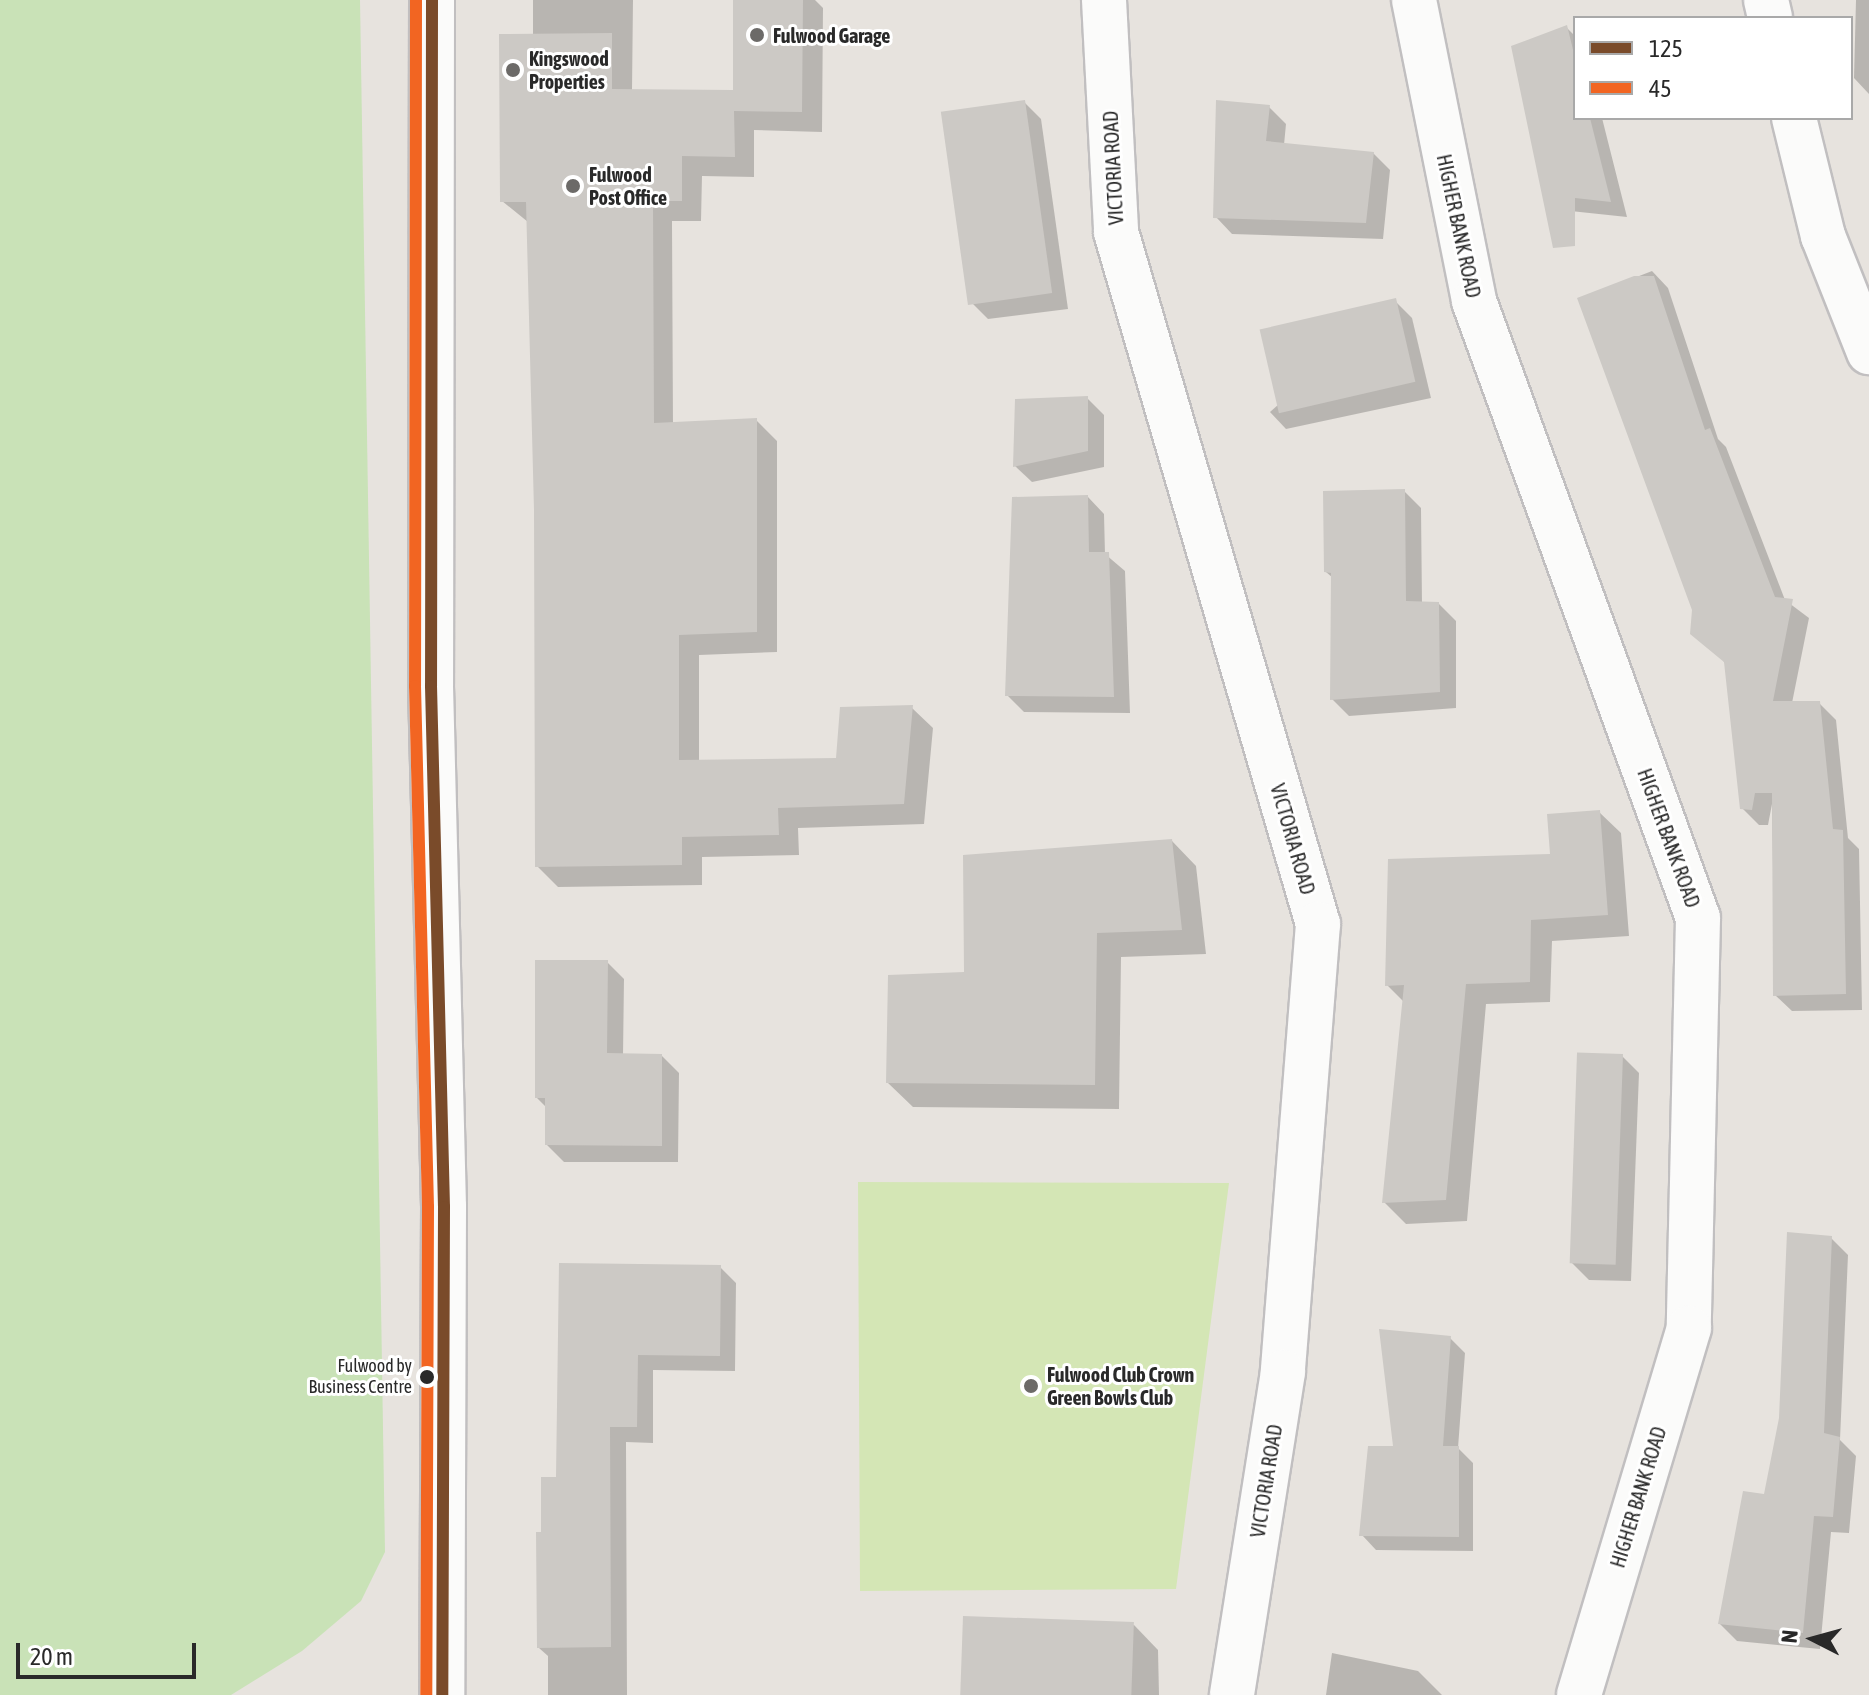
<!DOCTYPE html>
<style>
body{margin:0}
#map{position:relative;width:1869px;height:1695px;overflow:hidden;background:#e7e3de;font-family:"Asap Condensed",sans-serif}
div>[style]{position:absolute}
.green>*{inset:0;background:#c9e2b7}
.pitch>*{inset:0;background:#d4e6b5}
.shadow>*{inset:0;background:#0003}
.building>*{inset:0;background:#ccc9c5;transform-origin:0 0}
.roads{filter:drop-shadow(2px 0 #c1bfc0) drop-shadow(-2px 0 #c1bfc0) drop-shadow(0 2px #c1bfc0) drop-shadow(0 -2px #c1bfc0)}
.minor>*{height:44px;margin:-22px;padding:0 22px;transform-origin:22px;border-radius:22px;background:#fbfbfa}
.secondary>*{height:44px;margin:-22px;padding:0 22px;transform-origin:22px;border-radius:22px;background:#fbfbfa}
.bus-1>*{height:12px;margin:-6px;padding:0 6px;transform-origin:6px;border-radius:6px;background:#7a4b2a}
.bus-2>*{height:12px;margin:-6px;padding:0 6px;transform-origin:6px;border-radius:6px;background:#f26522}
.dots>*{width:22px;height:22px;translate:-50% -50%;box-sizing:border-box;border:4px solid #fff;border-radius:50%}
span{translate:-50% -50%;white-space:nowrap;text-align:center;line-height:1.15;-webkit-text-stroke:6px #fff;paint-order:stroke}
.bus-label{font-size:18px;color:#292929}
.right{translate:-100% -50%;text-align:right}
.poi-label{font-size:20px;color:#292929;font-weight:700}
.left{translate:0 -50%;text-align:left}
.street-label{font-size:20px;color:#292929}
.legend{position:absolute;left:1573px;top:16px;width:280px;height:104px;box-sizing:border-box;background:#fff;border:2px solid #a9a9a9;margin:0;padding:10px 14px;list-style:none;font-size:24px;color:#292929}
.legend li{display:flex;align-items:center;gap:16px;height:40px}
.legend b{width:40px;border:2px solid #a9a9a9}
.north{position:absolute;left:1773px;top:1599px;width:80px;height:80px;-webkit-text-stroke:6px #fff;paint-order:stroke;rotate:276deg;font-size:22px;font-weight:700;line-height:32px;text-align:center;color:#292929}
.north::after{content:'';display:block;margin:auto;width:28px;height:36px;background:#292929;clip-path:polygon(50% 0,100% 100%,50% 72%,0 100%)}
.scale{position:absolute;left:16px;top:1643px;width:180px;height:36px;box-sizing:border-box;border:4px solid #292929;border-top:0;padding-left:10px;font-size:24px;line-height:28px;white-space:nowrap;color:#292929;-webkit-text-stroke:6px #fff;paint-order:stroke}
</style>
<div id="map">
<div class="green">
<div style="clip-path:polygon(0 0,360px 0,385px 1552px,361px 1601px,302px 1651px,231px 1695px,0 1695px)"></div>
</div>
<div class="pitch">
<div style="clip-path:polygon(858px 1182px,1229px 1183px,1176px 1589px,860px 1591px)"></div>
</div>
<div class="shadow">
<div style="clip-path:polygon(533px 0,633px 0,632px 91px,734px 92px,735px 0,815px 0,823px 8px,822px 132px,754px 130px,754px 177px,702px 176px,701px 221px,672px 221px,673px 424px,756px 420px,777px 441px,777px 652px,699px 655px,699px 762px,838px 760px,912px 708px,933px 728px,924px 824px,798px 828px,799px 855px,702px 857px,702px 885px,558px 887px,537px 866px,536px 510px,528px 222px,502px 201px,533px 36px)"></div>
<div style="clip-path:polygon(1856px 0,1869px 0,1869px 94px,1854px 78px)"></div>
<div style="clip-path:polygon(1566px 27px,1575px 36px,1575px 118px,1602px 118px,1627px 217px,1561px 210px)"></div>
<div style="clip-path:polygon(1024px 102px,1041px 119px,1068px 309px,988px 319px,971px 302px)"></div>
<div style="clip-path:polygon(1269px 107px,1286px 124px,1284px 145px,1373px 153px,1390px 170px,1383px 239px,1232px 234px,1216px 217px)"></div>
<div style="clip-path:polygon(1652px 271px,1668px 288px,1718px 439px,1726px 447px,1785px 600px,1809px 618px,1792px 703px,1819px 703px,1836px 720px,1848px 838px,1859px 849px,1862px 1010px,1792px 1011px,1775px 995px,1772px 804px,1768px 825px,1759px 825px,1742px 808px,1727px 667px,1694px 610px,1580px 299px)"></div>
<div style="clip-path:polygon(1395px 301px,1412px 318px,1431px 398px,1286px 429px,1270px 412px)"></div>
<div style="clip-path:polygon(1087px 398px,1104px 415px,1104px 467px,1032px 482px,1015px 466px)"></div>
<div style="clip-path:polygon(1404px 491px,1421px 508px,1422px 604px,1439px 604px,1456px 621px,1456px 708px,1349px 716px,1332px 699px,1333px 578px,1326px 572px)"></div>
<div style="clip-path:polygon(1088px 497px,1104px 514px,1105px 554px,1125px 571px,1130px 713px,1024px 712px,1007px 695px)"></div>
<div style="clip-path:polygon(1599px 812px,1621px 833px,1629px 936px,1552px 941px,1550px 1002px,1486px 1004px,1467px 1221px,1406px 1224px,1384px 1202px,1404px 1002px,1387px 985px,1552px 856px)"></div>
<div style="clip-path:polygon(1172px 841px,1196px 866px,1206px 954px,1121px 957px,1119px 1109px,913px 1107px,888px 1083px,966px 974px)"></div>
<div style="clip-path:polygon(607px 962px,624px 979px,623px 1056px,662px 1056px,679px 1073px,678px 1162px,564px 1162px,547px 1145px,547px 1108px,537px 1098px)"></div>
<div style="clip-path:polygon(1622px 1056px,1639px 1073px,1631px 1281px,1589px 1280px,1572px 1263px)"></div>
<div style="clip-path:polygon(1831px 1238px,1848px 1255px,1840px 1440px,1856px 1456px,1849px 1533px,1831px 1532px,1820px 1649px,1737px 1641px,1720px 1624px,1765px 1497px)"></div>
<div style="clip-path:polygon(561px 1265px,720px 1267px,736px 1283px,735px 1371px,653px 1370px,653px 1443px,626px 1442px,627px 1695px,548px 1695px,548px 1656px,539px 1648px,543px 1534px,558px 1479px)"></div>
<div style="clip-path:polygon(1450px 1338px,1465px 1353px,1458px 1448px,1473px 1463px,1473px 1551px,1376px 1550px,1362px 1535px,1395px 1448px)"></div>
<div style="clip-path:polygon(1134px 1625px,1158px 1650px,1159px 1695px,967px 1695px)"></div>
<div style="clip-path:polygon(1332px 1653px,1418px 1671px,1442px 1695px,1326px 1695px)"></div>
</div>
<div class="building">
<div style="clip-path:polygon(733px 0,803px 0,802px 112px,734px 111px,735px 157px,682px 156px,682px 201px,653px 201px,654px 423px,757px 418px,757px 632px,679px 635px,679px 760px,836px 758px,840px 707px,913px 705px,904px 804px,778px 808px,779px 835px,682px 837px,682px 865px,535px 867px,534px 510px,526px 202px,500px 202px,499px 34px,612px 33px,612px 89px,733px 90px)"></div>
<div style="clip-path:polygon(1567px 25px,1575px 58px,1575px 118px,1590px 118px,1611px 202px,1575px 198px,1575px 246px,1553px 248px,1511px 46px)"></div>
<div style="left:1025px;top:100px;width:195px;height:85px;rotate:82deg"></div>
<div style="clip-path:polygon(1216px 100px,1270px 105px,1266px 141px,1374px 152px,1366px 223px,1213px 218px)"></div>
<div style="clip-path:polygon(1634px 276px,1654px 276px,1705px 430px,1710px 428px,1775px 597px,1793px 599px,1773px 701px,1820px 701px,1833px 829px,1843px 830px,1846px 994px,1773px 996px,1772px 793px,1755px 793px,1752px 810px,1740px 809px,1724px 662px,1690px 634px,1692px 610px,1577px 298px)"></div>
<div style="left:1396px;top:298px;width:86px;height:140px;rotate:77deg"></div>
<div style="clip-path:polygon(1088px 396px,1088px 451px,1013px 467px,1015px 399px)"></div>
<div style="clip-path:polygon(1405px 489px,1406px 601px,1439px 602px,1440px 692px,1330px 700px,1331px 573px,1324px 572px,1323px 491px)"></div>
<div style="clip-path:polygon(1088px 495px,1089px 552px,1109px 552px,1114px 697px,1005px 696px,1012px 497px)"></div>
<div style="clip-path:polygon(1600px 810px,1608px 915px,1531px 920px,1530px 982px,1466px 984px,1446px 1200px,1382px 1203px,1404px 985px,1385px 986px,1388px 859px,1550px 854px,1547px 814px)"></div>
<div style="clip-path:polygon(1172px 839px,1182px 930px,1097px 933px,1095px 1085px,886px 1083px,888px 975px,964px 972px,963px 855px)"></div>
<div style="clip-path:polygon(535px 960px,608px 960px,607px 1053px,662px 1054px,662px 1146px,545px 1145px,545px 1098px,535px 1098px)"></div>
<div style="left:1623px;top:1054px;width:211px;height:46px;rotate:92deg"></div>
<div style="clip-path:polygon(1787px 1232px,1832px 1236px,1824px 1433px,1840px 1437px,1833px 1517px,1814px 1516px,1803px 1633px,1718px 1624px,1743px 1491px,1764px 1494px,1779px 1418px)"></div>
<div style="clip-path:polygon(559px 1263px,721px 1265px,720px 1356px,638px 1355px,637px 1427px,610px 1427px,611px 1647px,537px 1648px,536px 1532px,541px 1532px,541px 1477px,556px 1477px)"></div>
<div style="clip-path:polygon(1379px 1329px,1451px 1336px,1443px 1446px,1459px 1446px,1459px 1537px,1359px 1536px,1368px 1446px,1393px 1446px)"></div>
<div style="left:963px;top:1616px;width:171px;height:79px;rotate:2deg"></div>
</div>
<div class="roads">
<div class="minor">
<div style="left:1104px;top:0;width:232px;rotate:87deg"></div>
<div style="left:1116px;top:232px;width:721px;rotate:73.73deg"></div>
<div style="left:1318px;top:924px;width:449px;rotate:94.5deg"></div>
<div style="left:1283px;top:1372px;width:327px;rotate:99deg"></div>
<div style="left:1414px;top:0;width:307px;rotate:78.7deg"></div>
<div style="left:1474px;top:301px;width:656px;rotate:70.05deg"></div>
<div style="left:1698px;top:918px;width:410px;rotate:91.3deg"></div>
<div style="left:1689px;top:1328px;width:383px;rotate:106.7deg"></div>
<div style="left:1766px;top:0;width:18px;rotate:77deg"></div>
<div style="left:1794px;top:118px;width:122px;rotate:76.2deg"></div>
<div style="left:1823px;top:236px;width:125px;rotate:68.4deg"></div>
</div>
<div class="secondary">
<div style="left:432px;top:0;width:686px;rotate:90.08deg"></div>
<div style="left:431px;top:686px;width:521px;rotate:88.57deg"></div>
<div style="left:444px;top:1207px;width:488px;rotate:90.2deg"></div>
</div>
</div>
<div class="bus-1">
<div style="left:432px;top:0;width:686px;rotate:90.08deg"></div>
<div style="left:431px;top:686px;width:521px;rotate:88.57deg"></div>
<div style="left:444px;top:1207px;width:488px;rotate:90.2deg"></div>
</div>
<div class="bus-2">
<div style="left:416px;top:0;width:686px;rotate:90.08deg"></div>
<div style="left:415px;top:686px;width:521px;rotate:88.57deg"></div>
<div style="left:428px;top:1207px;width:488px;rotate:90.2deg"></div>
</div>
<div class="dots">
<div style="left:757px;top:35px;background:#6c6a68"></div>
<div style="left:513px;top:70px;background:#6c6a68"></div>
<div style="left:573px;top:186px;background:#6c6a68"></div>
<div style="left:427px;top:1377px;background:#292929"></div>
<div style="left:1031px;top:1386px;background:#6c6a68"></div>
</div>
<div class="bus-label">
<span class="right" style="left:412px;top:1377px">Fulwood by<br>Business Centre</span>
</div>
<div class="poi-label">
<span class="left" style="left:773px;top:35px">Fulwood Garage</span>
<span class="left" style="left:529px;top:70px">Kingswood<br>Properties</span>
<span class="left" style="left:589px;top:186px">Fulwood<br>Post Office</span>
<span class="left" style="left:1047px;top:1386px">Fulwood Club Crown<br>Green Bowls Club</span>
</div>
<div class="street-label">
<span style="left:1113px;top:168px;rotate:-93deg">VICTORIA ROAD</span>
<span style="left:1459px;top:226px;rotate:78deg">HIGHER BANK ROAD</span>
<span style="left:1669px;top:838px;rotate:70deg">HIGHER BANK ROAD</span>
<span style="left:1293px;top:839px;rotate:74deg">VICTORIA ROAD</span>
<span style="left:1266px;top:1481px;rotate:-81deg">VICTORIA ROAD</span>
<span style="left:1638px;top:1497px;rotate:-73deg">HIGHER BANK ROAD</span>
</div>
<ul class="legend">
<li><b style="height:10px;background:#7a4b2a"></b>125</li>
<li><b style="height:10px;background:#f26522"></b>45</li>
</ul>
<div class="north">N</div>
<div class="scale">20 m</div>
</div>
